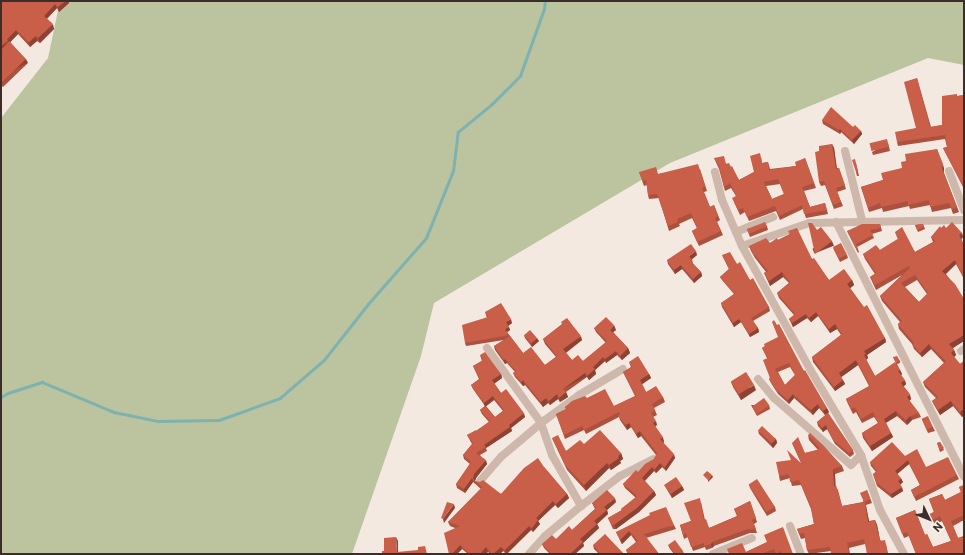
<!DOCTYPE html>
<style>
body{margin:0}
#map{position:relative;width:965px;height:555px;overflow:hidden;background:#f4e9e0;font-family:Commissioner,sans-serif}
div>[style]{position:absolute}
.green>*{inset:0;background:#bbc49f}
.stream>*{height:2.5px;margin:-1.25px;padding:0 1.25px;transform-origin:1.25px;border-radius:1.25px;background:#7eb2b0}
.street>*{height:8px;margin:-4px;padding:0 4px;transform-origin:4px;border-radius:4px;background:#cdb8ab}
.wall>*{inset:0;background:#ad513f}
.shaded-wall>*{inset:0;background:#8d4233;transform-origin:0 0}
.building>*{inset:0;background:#c95e49;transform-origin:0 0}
span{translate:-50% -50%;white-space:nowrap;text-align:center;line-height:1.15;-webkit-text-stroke:3.5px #fbf3ed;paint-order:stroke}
.frame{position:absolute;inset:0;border:2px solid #3b2e2a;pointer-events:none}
.north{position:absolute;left:909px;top:499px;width:40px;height:40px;-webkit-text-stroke:3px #fbf3ed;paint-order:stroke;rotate:133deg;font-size:11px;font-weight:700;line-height:16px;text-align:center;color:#3b2e2a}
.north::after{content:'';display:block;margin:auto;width:14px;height:18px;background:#3b2e2a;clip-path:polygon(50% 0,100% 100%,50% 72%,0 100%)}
</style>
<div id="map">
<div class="green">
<div style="clip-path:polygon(60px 1px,964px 1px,964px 65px,928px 58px,670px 163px,434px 303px,421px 356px,352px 554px,1px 554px,1px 118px,48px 58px)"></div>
</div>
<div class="stream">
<div style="left:1px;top:397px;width:8px;rotate:-30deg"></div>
<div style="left:8px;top:393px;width:36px;rotate:-18deg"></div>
<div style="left:42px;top:382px;width:78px;rotate:22.6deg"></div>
<div style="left:114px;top:412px;width:45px;rotate:11.6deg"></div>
<div style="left:158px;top:421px;width:61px;rotate:-0.9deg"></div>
<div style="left:219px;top:420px;width:65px;rotate:-19.8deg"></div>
<div style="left:280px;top:398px;width:58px;rotate:-40.8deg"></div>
<div style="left:324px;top:360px;width:71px;rotate:-51.8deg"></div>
<div style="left:368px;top:304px;width:88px;rotate:-48.7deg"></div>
<div style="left:426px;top:238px;width:72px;rotate:-68.1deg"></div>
<div style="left:453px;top:171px;width:39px;rotate:-83deg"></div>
<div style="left:458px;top:132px;width:44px;rotate:-39.5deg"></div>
<div style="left:492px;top:104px;width:40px;rotate:-45deg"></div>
<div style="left:520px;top:76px;width:71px;rotate:-70.3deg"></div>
<div style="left:544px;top:9px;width:8px;rotate:-83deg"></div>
</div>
<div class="street">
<div style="left:845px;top:151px;width:71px;rotate:76.2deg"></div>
<div style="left:949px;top:171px;width:42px;rotate:69deg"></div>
<div style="left:715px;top:172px;width:29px;rotate:76deg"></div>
<div style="left:722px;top:200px;width:50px;rotate:66.5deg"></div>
<div style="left:742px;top:246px;width:143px;rotate:61.1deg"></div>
<div style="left:811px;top:371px;width:98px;rotate:59.2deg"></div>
<div style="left:861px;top:455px;width:58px;rotate:70.9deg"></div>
<div style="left:880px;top:510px;width:50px;rotate:61.4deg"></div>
<div style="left:836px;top:222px;width:285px;rotate:63.3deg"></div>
<div style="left:736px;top:232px;width:40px;rotate:-22deg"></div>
<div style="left:742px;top:246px;width:71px;rotate:-18.9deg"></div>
<div style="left:809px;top:223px;width:155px;rotate:-1.1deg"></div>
<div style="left:487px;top:348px;width:92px;rotate:54.2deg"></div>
<div style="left:541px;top:423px;width:34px;rotate:71deg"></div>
<div style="left:552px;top:455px;width:59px;rotate:60.4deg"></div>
<div style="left:961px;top:351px;width:4px;rotate:-34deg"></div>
<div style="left:758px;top:379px;width:25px;rotate:50deg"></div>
<div style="left:774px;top:398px;width:102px;rotate:41deg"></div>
<div style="left:851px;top:465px;width:14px;rotate:-45deg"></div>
<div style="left:480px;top:481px;width:33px;rotate:-49deg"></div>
<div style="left:502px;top:456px;width:51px;rotate:-40.2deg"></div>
<div style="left:541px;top:423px;width:47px;rotate:-36.4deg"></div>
<div style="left:579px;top:395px;width:51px;rotate:-30.6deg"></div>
<div style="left:790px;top:526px;width:30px;rotate:69deg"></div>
<div style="left:529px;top:554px;width:24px;rotate:-48deg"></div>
<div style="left:545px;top:536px;width:47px;rotate:-39.8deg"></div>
<div style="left:581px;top:506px;width:49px;rotate:-37.6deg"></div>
<div style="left:620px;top:476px;width:37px;rotate:-27deg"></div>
<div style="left:713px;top:554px;width:42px;rotate:-22.3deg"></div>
</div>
<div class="wall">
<div style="clip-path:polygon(1px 1px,69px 3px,59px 12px,57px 8px,47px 19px,54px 29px,40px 43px,37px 41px,30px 47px,18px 34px,10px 42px,28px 63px,3px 87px,1px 85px)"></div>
<div style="clip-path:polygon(917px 78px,931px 127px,942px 125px,958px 96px,964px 95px,964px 189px,945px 152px,943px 148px,947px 147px,945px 139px,898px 146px,897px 142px,916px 128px)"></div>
<div style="clip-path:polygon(822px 120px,853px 127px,861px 131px,862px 134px,854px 144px,841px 132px,840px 134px,823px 124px)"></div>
<div style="clip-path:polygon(888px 143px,890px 151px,873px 155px,872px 152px)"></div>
<div style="clip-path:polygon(832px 144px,834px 148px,837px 168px,839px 168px,846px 189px,837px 192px,843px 206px,834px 209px,825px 185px,821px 186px,819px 182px,819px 151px)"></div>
<div style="clip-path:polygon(937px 149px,944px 169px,944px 173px,959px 212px,953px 214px,951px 208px,932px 212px,930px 205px,910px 209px,909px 206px,883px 212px,882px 208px,869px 212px,861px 187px,883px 180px,902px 168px,906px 161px)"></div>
<div style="clip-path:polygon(evenodd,761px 157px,762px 163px,768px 162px,770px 169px,796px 166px,805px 158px,816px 188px,804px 191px,810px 207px,825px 203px,828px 214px,806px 218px,803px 209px,780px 220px,776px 211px,749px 221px,745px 212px,740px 215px,734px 202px,736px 196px,731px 188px,725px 191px,719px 169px,714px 158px,727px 164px,731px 167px,739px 180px,754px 172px,761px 157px,780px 184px,784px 194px,772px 199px,766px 186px,780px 184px)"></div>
<div style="clip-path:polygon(856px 163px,859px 176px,857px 176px,856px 172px)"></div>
<div style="clip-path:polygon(700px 169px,707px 191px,704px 192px,710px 207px,714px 205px,720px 220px,717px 222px,723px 235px,699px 246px,692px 231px,697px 228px,692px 218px,679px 224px,680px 226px,669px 231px,659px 198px,649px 199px,648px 195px,647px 185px,644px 186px,639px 172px,658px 174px)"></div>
<div style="clip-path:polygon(880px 224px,882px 231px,872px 234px,874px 238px,857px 247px,859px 252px,858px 253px,847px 231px)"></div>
<div style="clip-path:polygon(923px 224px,925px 229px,918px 232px,915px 225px)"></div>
<div style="clip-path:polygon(767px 226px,768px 230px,750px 237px,747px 229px)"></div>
<div style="clip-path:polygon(evenodd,941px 228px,946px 228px,962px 233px,963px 237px,961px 240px,964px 244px,964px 279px,956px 264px,946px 274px,964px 299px,964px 341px,953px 348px,954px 350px,956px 355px,954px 357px,960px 364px,964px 361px,964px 415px,962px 417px,953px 406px,940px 415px,934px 405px,932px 401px,936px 398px,925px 387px,923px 382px,944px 363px,931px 349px,922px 357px,914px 349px,912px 344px,899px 329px,898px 324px,900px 322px,882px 301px,880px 296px,902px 275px,876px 290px,870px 277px,875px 274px,865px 259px,863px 254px,880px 250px,898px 239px,895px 232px,915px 252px,933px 242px,931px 237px,941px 228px,917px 280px,927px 294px,919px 302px,905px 287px,917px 280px)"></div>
<div style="clip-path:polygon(788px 231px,812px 259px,829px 280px,852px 280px,854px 285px,850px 288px,885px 338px,886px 342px,867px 355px,868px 358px,866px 360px,875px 376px,896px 363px,893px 357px,900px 361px,900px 363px,897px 364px,902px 374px,901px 375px,906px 384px,903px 387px,911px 399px,909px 401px,919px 413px,921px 417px,912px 420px,907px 425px,897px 416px,886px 423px,893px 437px,872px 451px,863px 438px,862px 433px,878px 423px,874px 417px,862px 423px,856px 412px,853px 414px,848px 404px,846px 399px,869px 386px,858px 365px,841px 377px,845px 384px,835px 391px,813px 362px,812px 357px,841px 335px,837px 329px,830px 333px,818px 316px,811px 322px,807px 318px,793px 327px,789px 319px,794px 315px,779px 298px,777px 293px,789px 283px,783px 277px,770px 286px,764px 273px,766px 272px,755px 258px,751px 251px,749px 246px,770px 243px,778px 240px,790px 234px)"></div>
<div style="clip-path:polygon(833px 248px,847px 255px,848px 258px,840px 262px)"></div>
<div style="clip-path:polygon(697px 255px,692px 259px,693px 264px,701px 272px,702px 276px,694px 283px,682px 269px,675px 274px,668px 264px,667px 260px)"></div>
<div style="clip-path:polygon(722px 255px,737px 264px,750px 280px,769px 307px,770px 311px,753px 321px,758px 328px,759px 332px,750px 337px,741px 322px,734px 327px,722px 307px,721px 303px,734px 294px,722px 280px,720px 277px,729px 269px)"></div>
<div style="clip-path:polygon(485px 312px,512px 323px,508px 326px,510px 330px,507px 332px,523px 353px,545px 365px,556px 357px,545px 344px,543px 339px,562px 324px,561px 322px,582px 340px,566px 353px,572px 360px,583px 361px,606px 343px,596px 332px,594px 328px,616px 330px,613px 332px,628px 348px,630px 353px,622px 360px,617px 355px,606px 363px,605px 361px,595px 370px,596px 374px,589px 380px,587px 377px,566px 392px,568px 397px,560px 402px,558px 399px,550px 405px,548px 403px,543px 407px,525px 385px,523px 386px,515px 377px,513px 373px,515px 372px,507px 363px,505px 364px,495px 350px,494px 346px,504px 340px,466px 346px,465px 343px,487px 318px)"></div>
<div style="clip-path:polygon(524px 335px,539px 341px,532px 347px,525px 338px)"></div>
<div style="clip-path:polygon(evenodd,764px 344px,804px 371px,829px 412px,825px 415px,819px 408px,813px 415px,794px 398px,789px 404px,778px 394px,771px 383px,769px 379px,770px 378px,767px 358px,762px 348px,765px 346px,764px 344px,790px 367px,795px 375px,785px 385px,778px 372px,790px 367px)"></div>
<div style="clip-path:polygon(evenodd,480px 355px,501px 374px,502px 378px,494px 383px,501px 393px,525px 417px,511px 428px,512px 431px,486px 448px,487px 451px,480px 455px,487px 464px,476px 478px,475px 481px,501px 494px,544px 467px,567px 494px,569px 498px,558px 508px,555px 505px,538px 521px,540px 524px,533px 532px,531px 530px,507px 554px,506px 554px,503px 551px,500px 554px,490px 554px,488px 552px,485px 554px,468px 554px,462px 549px,457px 554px,449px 554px,455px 528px,450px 526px,448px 522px,481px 489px,473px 482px,465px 493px,457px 488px,456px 484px,470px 464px,464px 459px,463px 455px,472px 444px,467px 435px,476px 431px,489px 422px,482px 414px,480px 410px,485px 406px,473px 389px,471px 385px,479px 379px,473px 366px,482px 361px,480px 355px,494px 400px,503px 411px,495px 417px,486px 406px,494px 400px)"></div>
<div style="clip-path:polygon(629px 362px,649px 374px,651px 378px,642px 384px,646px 392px,663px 397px,665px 402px,654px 408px,657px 415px,653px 417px,657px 425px,655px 426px,664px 442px,663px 443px,675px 458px,666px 471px,662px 467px,656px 473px,654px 471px,645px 481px,654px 491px,656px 495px,639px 512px,616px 529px,613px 529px,608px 518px,622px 510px,621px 509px,636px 498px,625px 488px,623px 484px,654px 459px,656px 455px,641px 436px,638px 438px,631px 427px,627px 430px,620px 420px,619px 417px,586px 434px,584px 430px,565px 439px,556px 414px,566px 409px,565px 407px,587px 398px,614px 406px,635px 396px,623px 372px,631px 367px)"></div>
<div style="clip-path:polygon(731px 382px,756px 390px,741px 400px,733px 387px)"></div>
<div style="clip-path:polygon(751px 405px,769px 405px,770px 409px,757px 416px)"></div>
<div style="clip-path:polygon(828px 413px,853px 450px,854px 454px,850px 457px,835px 444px,827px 429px,823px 432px,818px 426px,817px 422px)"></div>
<div style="clip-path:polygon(922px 419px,933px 427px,935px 431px,928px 433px)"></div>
<div style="clip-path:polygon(758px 431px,776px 439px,777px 443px,773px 448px,759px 434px)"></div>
<div style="clip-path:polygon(808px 435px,842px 466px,844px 471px,835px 474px,835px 486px,838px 490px,842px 506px,863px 502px,867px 490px,872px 503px,866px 505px,869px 521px,875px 520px,877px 525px,880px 540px,886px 544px,888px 554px,865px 544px,849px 548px,850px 554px,831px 554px,831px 551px,809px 554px,807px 550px,805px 538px,801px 539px,797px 529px,814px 524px,811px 509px,801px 485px,792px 486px,790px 478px,780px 481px,779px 476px,801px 463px,792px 443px,805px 453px,818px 450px,809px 440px)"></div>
<div style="clip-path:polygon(552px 438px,566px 451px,584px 444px,621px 453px,623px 459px,620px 461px,621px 463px,611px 470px,609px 468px,586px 491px,567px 470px)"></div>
<div style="clip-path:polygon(940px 442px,944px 450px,940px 452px,937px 443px)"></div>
<div style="clip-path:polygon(905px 456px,926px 467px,957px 475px,959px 479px,916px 501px,911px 490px,920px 485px,909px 464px,897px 474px,903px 482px,900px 485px,903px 491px,892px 498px,877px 486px,873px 474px,876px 472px,871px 466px,870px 462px)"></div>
<div style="clip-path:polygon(664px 485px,682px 486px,684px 490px,672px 498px,666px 488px)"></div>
<div style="clip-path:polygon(749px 485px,775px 507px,776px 511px,767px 516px,750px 488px)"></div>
<div style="clip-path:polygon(964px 485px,964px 520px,953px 526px,958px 538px,964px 536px,964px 554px,916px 554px,909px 536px,904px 538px,896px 518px,915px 510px,925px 535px,927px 534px,933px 547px,951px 541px,942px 521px,935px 525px,930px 514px,934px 512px,929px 499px,942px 494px,945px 500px,961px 492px,959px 487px)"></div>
<div style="clip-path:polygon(750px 501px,757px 522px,754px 524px,757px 533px,750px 533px,714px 546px,712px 548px,706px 550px,705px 547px,693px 551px,688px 537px,684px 539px,680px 525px,691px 521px,701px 502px,705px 520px,709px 528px,737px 516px,734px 509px)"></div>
<div style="clip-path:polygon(616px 502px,607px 510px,608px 514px,597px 524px,599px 528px,583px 543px,584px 546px,575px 554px,550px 554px,544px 548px,542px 544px,556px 539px,572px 530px,595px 509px,592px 503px)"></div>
<div style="clip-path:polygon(674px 525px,676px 529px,646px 538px,659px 554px,628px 554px,626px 550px,636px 542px,631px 535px,622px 544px,616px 532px)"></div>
<div style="clip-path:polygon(767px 542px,793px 554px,776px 554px,775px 553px,773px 554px,729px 554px,746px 552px)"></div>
<div style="clip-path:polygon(593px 545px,624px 554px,599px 554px,594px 549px)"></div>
<div style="clip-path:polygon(668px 545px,683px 551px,684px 554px,674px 554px,670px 549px)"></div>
</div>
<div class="shaded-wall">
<div style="clip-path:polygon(65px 1px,69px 1px,69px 3px,59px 12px,58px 7px)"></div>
<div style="clip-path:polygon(55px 4px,57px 8px,45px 20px,44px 16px)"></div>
<div style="clip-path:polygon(53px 24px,54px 29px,40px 43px,38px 38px)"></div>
<div style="clip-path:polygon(16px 30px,18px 34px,1px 52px,1px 46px)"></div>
<div style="clip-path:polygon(36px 36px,37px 41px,30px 47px,29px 42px)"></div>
<div style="left:26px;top:59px;width:4px;height:33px;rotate:63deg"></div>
<div style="clip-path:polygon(840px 129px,841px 132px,840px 134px,839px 130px)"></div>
<div style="clip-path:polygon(861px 131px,862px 134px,854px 144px,852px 140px)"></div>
<div style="clip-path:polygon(832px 144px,834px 148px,837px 173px,836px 169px)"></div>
<div style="clip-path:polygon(943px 164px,944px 169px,944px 173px,942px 168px)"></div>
<div style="clip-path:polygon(962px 233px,963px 237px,961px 240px,959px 235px)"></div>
<div style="left:832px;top:241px;width:5px;height:21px;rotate:68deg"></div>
<div style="clip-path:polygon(696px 251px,697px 255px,691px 260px,689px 256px)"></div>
<div style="clip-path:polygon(955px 260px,956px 264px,944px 275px,942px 271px)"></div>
<div style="clip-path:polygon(681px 265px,682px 269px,675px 274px,674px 270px)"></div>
<div style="clip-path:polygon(701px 272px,702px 276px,694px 283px,693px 279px)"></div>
<div style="clip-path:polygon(782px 272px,783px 277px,770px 286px,769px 281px)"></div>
<div style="clip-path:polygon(852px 280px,854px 285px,849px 289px,847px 284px)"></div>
<div style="clip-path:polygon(816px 312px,818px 316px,811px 322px,809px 318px)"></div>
<div style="clip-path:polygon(806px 314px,807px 318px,793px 327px,792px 323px)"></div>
<div style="clip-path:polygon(511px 319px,512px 323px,508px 326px,506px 322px)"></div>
<div style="clip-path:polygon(739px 319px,741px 322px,734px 327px,733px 323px)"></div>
<div style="clip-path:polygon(835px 324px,837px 329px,830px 333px,829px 329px)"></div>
<div style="clip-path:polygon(614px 325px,616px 330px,611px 334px,610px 330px)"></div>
<div style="clip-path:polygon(509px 327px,510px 330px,506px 333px,505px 329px)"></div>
<div style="clip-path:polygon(758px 328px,759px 332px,750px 337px,749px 334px)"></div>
<div style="clip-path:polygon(964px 335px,964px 341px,951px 349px,949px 344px)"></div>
<div style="clip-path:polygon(581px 336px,582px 340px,565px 353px,563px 349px)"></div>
<div style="clip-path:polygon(537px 338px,539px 341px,532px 347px,531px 343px)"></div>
<div style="clip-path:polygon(885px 338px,886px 342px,867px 355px,868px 358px,865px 360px,864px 355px,864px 351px)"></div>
<div style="clip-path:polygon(929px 344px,931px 349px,922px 357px,920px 353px)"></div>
<div style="clip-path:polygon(628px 348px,630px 353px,622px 360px,620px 356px)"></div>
<div style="clip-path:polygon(954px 350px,956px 355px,953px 358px,951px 353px)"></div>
<div style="clip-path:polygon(616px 351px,617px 355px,606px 363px,605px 359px)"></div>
<div style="clip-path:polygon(603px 357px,605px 361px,595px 370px,596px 374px,589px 380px,587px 376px,593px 367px)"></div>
<div style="clip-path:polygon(505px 359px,507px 363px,505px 364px,504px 360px)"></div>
<div style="clip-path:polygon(856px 360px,858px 365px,840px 378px,839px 373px)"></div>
<div style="clip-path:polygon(900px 370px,902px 374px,900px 376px,898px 371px)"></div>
<div style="left:585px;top:373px;width:4px;height:27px;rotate:63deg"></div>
<div style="clip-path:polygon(501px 374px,502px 378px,494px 384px,492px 380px)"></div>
<div style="clip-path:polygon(649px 374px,651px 378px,641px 385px,640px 380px)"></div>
<div style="clip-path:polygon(523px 380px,525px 385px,523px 386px,521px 382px)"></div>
<div style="clip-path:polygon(843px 380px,845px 384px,835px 391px,834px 387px)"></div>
<div style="clip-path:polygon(905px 380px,906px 384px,902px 388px,901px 383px)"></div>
<div style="clip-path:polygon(754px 385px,756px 390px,741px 400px,739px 394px)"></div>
<div style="clip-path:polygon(566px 392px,568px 397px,560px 402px,559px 398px)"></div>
<div style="clip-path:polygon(557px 394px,558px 399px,550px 405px,549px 401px)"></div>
<div style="clip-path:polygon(793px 394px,794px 398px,789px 404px,788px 400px)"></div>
<div style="clip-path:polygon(910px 394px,911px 399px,908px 402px,907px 397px)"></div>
<div style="clip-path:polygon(493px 396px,494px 400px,485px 407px,484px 403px)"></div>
<div style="clip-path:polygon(546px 398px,548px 403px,543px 407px,541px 402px)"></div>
<div style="clip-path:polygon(951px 401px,953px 406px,940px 415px,938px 410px)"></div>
<div style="clip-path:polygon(818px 404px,819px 408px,813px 415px,811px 410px)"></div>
<div style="clip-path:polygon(827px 408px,829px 412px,825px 415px,823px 411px)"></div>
<div style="clip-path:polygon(964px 409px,964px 415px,962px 417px,960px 412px)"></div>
<div style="clip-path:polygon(896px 411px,897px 416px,885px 423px,884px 419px)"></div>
<div style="clip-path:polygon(524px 413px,525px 417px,511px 428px,512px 431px,486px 448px,484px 445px)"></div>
<div style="clip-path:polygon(910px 416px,912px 420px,907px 425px,906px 420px)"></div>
<div style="clip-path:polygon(656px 421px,657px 425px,654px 427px,653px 423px)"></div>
<div style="clip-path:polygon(629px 423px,631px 427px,627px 430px,626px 425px)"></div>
<div style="clip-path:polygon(826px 425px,827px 429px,823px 432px,822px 428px)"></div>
<div style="clip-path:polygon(640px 431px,641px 436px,638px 438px,636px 434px)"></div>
<div style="clip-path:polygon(891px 433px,893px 437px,872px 451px,870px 446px)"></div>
<div style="clip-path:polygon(663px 437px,664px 442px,662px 444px,660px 439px)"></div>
<div style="clip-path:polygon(776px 439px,777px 443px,773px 448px,771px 444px)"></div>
<div style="clip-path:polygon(621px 453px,623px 459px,620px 461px,621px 463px,611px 470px,609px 465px)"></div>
<div style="clip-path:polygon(674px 454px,675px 458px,666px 471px,665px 467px)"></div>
<div style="clip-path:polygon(486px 460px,487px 464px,476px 478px,475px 481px,473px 478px,474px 474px)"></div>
<div style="clip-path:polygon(908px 460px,909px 464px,896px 475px,895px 471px)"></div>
<div style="clip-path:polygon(607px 463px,609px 468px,586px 491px,584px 485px)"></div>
<div style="clip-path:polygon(660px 463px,662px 467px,656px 473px,655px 469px)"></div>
<div style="clip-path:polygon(652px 467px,654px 471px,643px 482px,642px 478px)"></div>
<div style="clip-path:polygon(833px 469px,835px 474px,836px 491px,834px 486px)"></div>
<div style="clip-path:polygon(712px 475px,713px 477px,708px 482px,708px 480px)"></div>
<div style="clip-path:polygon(472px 478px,473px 482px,465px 493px,464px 489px)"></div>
<div style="clip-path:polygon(901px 478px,903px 482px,899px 485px,898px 481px)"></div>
<div style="clip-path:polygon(682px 486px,684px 490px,672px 498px,671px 494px)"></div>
<div style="clip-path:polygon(902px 487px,903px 491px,892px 498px,891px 494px)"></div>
<div style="clip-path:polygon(654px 491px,656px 495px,639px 512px,616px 529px,614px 525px)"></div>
<div style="clip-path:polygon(567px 494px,569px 498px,558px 508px,556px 504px)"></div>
<div style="clip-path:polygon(615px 498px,616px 502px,607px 510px,608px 514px,596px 525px,594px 521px,604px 507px)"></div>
<div style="clip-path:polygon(553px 501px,555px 505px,538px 521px,540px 524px,533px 532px,532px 528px,536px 518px)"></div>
<div style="clip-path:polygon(865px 502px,866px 507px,870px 526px,868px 522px)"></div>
<div style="clip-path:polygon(454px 504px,455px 508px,444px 523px,443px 519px)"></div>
<div style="clip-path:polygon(875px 520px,877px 525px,881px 545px,880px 541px)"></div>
<div style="clip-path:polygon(597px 524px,599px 528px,583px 543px,584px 546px,575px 554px,570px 554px,580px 539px)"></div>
<div style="clip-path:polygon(529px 526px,531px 530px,506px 554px,505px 550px)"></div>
<div style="clip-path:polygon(629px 531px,631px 535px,622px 544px,620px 540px)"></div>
<div style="clip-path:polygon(396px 537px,398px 541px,398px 554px,397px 552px)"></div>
<div style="clip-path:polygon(712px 542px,714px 546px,712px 548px,711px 544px)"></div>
<div style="clip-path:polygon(460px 545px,462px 549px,457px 554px,452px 554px)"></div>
<div style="clip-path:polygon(486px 547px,488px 552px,485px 554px,480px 554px)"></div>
<div style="clip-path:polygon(501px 547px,503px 551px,500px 554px,493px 554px)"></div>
</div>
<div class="building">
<div style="clip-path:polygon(1px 1px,65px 1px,58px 7px,55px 4px,44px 16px,53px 24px,38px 38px,36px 36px,29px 42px,16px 30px,7px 39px,8px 41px,1px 46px)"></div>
<div style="clip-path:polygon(9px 41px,26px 59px,2px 82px,1px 50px)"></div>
<div style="clip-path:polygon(917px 78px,930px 127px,942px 125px,942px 96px,957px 94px,957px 96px,964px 95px,964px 188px,943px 148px,947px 147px,945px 135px,897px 142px,895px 132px,916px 128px,904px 82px)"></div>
<div style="clip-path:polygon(831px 107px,853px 127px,855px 125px,861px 131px,852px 140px,840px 129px,839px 130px,822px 120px)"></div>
<div style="left:887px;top:139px;width:8px;height:18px;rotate:76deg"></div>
<div style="clip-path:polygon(832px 144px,836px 169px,839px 168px,845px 185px,836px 188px,841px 202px,833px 205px,824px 181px,819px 182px,815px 152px,819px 151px,819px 146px)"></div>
<div style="clip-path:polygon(937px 149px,943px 164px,942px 168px,957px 207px,952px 209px,949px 203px,930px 207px,929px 200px,908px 205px,908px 201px,881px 207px,880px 203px,868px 208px,861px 187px,883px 180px,881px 173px,902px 168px,901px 162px,906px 161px,905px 154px)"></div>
<div style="clip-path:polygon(evenodd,760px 153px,762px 163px,768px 162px,769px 170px,796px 166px,795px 162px,805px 158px,814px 183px,802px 187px,810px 207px,825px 203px,827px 210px,804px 214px,802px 205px,779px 216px,775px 206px,747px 217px,743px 208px,738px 210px,732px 198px,736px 196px,730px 183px,724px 187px,719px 166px,714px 158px,724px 156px,726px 164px,729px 163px,731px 167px,732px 166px,739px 180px,754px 172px,750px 156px,760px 153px,778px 179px,784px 194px,772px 199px,764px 182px,778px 179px)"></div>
<div style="clip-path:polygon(855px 159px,858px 172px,856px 172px,852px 160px)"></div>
<div style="clip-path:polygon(698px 164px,705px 186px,702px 188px,710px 207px,714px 205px,718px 216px,715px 218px,721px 231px,697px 242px,692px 231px,697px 228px,691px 213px,677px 219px,678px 222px,668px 226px,657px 194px,648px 195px,646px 180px,643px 181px,639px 172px,656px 167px,658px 174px)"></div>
<div style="clip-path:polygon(765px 222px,767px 226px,749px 234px,747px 229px)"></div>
<div style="clip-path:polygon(evenodd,952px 222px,962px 233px,959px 235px,964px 244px,964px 278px,955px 260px,942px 271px,955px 284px,964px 299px,964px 326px,963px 327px,964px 328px,964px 335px,949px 344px,954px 350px,951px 353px,960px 364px,964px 361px,964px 409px,960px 412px,951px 401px,938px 410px,932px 401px,938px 397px,923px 382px,946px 361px,929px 344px,920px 353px,912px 344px,914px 343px,898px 324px,902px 321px,880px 296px,910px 268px,909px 266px,875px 285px,870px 277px,876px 273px,863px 254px,876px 245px,880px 250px,898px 239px,895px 232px,902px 227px,915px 252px,935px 241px,931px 237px,940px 226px,941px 228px,944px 225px,946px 228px,952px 222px,915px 275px,928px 293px,919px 302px,901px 283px,915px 275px)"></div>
<div style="clip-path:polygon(808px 223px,812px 223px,817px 230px,821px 227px,832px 241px,815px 254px)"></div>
<div style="clip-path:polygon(862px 224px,880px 224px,881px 228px,870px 230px,873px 235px,856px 244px,858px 249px,857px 250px,847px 231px)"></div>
<div style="clip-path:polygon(923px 224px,924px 227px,917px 230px,915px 225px)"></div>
<div style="clip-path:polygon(797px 228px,812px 259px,814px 258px,829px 280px,844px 269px,852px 280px,847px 284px,864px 307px,867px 305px,885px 338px,864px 351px,866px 354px,864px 355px,875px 376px,895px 362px,900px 370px,898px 371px,905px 380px,901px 383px,910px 394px,907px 397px,919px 413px,910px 416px,906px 420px,896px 411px,884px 419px,891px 433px,870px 446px,862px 433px,878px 423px,873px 412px,861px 419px,855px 407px,851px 409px,846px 399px,870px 386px,856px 360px,839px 373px,843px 380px,834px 387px,812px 357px,842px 334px,835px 324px,829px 329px,816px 312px,809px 318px,806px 314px,792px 323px,789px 319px,795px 314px,777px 293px,790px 282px,782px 272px,769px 281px,764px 273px,768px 271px,753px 253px,749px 246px,766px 238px,770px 243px,777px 238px,778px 240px,790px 234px,788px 231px)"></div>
<div style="left:841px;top:243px;width:13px;height:9px;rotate:63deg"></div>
<div style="clip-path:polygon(691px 244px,696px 251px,689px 256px,692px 260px,691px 261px,701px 272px,693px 279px,681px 265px,674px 270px,667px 260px)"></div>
<div style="clip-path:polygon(730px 252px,737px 264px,740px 262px,750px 280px,753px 278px,769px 307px,751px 318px,758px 328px,749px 334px,739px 319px,733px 323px,721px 303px,735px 294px,720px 277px,729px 269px,722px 255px)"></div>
<div style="clip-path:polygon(501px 303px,511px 319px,506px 322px,509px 327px,505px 329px,509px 335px,465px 343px,462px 325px,488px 317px,485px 312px)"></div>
<div style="clip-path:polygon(606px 317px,614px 325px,610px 330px,628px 348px,620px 356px,616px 351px,605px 359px,603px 357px,593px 367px,595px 369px,587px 376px,585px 373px,563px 389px,566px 392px,559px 398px,557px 394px,549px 401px,546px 398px,541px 402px,523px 380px,521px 382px,513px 373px,516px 371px,505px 359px,504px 360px,494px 346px,510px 336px,523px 353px,531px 347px,545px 365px,557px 356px,543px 339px,563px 324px,561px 322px,567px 318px,581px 336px,563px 349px,572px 360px,578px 355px,583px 361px,607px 341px,594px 328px)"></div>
<div style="clip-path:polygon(evenodd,774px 320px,777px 325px,779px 324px,804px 371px,805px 370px,827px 408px,823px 411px,818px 404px,811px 410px,793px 394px,788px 400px,776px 390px,769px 379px,770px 378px,763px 360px,768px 358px,762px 348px,765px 346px,764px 344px,778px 337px,772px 322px,774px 320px,789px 363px,795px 375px,785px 385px,775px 369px,789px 363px)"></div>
<div style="left:530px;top:330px;width:11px;height:8px;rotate:49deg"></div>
<div style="clip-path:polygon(485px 352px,501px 374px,492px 380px,501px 393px,506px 389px,524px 413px,509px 425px,510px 427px,484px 445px,486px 447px,476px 453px,486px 460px,474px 474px,473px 478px,475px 481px,472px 478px,464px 489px,456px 484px,471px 462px,463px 455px,473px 443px,467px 435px,476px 430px,476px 431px,490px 421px,480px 410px,485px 406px,495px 417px,504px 410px,493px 396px,484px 403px,471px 385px,480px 379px,473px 366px,483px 360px,480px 355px)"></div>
<div style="clip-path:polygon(638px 356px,649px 374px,640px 380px,646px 392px,656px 386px,663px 397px,652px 404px,655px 410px,651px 413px,656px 421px,653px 423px,663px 437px,660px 439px,674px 454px,665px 467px,660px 463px,655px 469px,652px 467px,642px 478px,654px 491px,637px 508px,614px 525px,612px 525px,608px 518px,622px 510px,621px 509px,637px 496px,623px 484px,636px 470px,638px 472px,645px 464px,654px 459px,657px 453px,640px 431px,636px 434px,629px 423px,626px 425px,618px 416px,620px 414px,619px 412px,584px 430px,582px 426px,564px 435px,556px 414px,567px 409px,565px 407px,572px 401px,585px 396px,587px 398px,605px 389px,614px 406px,636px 396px,623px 372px,632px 367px,629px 362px)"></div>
<div style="clip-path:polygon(897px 356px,900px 361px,896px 363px,893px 357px)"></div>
<div style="left:746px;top:372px;width:15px;height:18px;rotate:58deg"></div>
<div style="left:764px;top:398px;width:9px;height:15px;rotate:54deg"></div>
<div style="clip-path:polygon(828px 413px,853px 450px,849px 453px,833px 440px,826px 425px,822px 428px,817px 422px)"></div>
<div style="left:928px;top:416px;width:12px;height:7px;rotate:66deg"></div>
<div style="left:762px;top:426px;width:19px;height:6px;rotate:43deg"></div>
<div style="clip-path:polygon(600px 430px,621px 453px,618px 457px,619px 458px,609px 465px,607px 463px,584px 485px,565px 465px,552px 438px,558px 435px,566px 451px,580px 440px,584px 444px)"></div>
<div style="clip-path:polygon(810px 433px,824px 446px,842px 466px,833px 469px,834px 486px,836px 485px,842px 506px,865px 502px,868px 522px,875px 520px,880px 541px,885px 540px,888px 554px,867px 554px,864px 539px,847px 543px,849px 554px,831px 554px,830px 547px,807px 550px,804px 533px,799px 534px,797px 529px,814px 524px,811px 507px,799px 480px,790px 482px,789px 474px,779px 476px,776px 462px,791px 460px,787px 450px,802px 464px,792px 443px,798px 437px,805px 453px,820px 449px,808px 435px)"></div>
<div style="clip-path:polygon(892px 442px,905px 456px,917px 449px,926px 467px,948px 457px,957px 475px,914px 497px,911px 490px,920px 485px,908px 460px,895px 471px,901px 478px,898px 481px,902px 487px,891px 494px,876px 482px,873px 474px,877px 471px,870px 462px)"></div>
<div style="clip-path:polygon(940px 442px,944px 448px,940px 450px,937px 443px)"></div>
<div style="clip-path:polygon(538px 458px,544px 467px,567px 494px,556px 504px,553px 501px,536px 518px,538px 520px,532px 528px,529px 526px,505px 550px,501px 547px,493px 554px,492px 554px,486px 547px,480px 554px,470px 554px,460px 545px,452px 554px,449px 554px,444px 533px,460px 526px,448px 522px,482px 487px,475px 481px,480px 482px,483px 480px,501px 494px,524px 468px)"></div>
<div style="clip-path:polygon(707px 471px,712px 475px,708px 480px,703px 475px)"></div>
<div style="left:676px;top:477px;width:11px;height:14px;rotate:56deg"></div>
<div style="left:757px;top:479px;width:33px;height:10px;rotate:57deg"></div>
<div style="clip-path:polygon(964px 485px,964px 515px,951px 521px,958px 538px,964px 536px,964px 554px,916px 554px,907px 532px,902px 534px,896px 518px,915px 510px,925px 535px,927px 534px,933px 547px,951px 541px,940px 516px,933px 520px,930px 514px,934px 512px,929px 499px,942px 494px,945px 500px,961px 492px,959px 487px)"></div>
<div style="clip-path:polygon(607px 490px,615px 498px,604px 507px,607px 510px,594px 521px,597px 524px,580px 539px,583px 542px,570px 554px,552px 554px,542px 544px,552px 535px,556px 539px,569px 526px,572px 530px,596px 508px,592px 503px)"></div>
<div style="clip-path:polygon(867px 490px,870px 499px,864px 502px,860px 493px)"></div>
<div style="clip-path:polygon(700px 498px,704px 520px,706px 519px,709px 528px,738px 516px,734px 509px,750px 501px,756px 518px,752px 520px,756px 529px,748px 529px,712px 542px,711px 544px,704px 546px,704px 543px,691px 547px,686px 533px,683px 535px,680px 525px,691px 521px,684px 503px)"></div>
<div style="clip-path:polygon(447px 502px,454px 504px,443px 519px,441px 518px)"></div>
<div style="clip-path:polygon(666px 507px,674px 525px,644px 534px,659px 554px,628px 554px,626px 550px,638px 541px,629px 531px,620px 540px,616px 532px,650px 515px,649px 513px)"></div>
<div style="clip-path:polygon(783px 527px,793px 554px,782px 554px,781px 551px,776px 554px,774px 549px,761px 554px,729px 554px,727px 549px,742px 543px,746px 552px,767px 542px,764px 535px)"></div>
<div style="clip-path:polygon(605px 534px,624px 554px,601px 554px,593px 545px)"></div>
<div style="clip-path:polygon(396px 537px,397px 552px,418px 550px,418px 547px,425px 546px,427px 554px,382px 554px,382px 551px,384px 551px,384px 538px)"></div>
<div style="clip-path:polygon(675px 540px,683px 551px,683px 553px,682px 554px,675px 554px,668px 545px)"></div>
</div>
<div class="frame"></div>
<div class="north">N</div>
</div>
